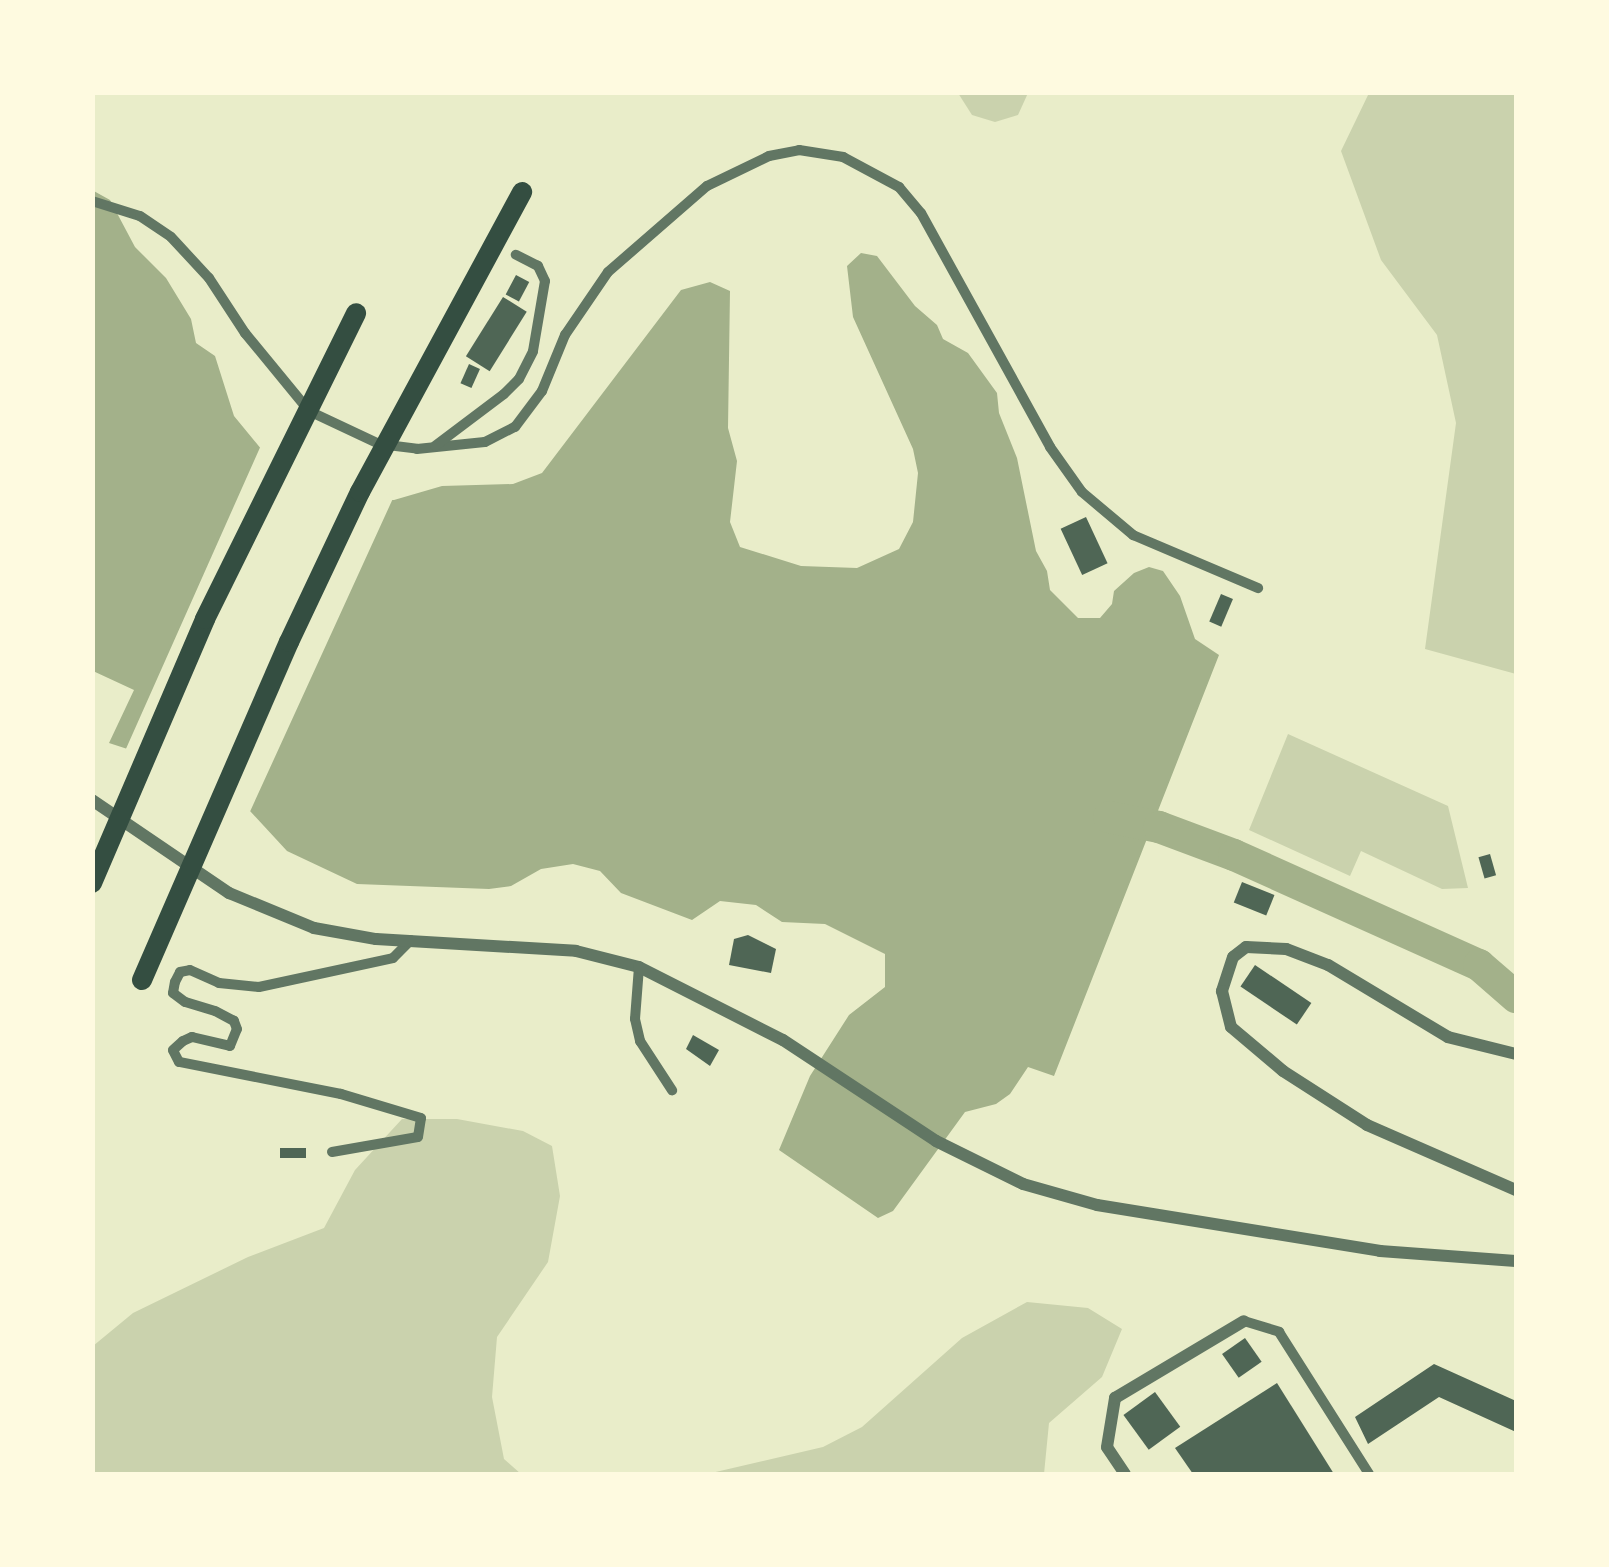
<!DOCTYPE html>
<style>
body{margin:0}
#map{position:relative;width:1609px;height:1567px;overflow:hidden;background:#e9edc9;font-family:Jost,sans-serif}
div>[style]{position:absolute}
.green>*{inset:0;background:#cad2ad}
.water>*{inset:0;background:#a3b18a}
.pier>*{inset:0;background:#e9edc9}
.river>*{height:32px;margin:-16px;padding:0 16px;transform-origin:16px;border-radius:16px;background:#a3b18a}
.building>*{inset:0;background:#4f6655;transform-origin:0 0}
.minor>*{height:10px;margin:-5px;padding:0 5px;transform-origin:5px;border-radius:5px;background:#617663}
.tertiary>*{height:12px;margin:-6px;padding:0 6px;transform-origin:6px;border-radius:6px;background:#617663}
.motorway>*{height:20px;margin:-10px;padding:0 10px;transform-origin:10px;border-radius:10px;background:#344e41}
span{translate:-50% -50%;white-space:nowrap;text-align:center;line-height:1.15;-webkit-text-stroke:8px #fefae0;paint-order:stroke}
.frame{position:absolute;inset:0;border:95px solid #fefae0;pointer-events:none}
</style>
<div id="map">
<div class="green">
<div style="clip-path:polygon(958px 93px,1028px 93px,1018px 115px,995px 122px,972px 115px)"></div>
<div style="clip-path:polygon(1369px 93px,1516px 93px,1516px 674px,1425px 649px,1456px 423px,1437px 335px,1381px 260px,1341px 151px)"></div>
<div style="clip-path:polygon(1288px 734px,1448px 806px,1468px 888px,1442px 889px,1361px 851px,1350px 876px,1249px 830px)"></div>
<div style="clip-path:polygon(402px 1119px,457px 1119px,523px 1131px,552px 1146px,560px 1196px,548px 1262px,497px 1337px,492px 1397px,504px 1459px,521px 1474px,93px 1474px,93px 1346px,133px 1313px,248px 1257px,324px 1228px,355px 1170px)"></div>
<div style="clip-path:polygon(1027px 1302px,1088px 1308px,1122px 1329px,1102px 1377px,1049px 1423px,1044px 1474px,707px 1474px,823px 1447px,862px 1427px,962px 1338px)"></div>
</div>
<div class="water">
<div style="clip-path:polygon(92px 190px,110px 200px,135px 247px,166px 278px,191px 319px,196px 343px,215px 356px,234px 416px,271px 461px,340px 500px,394px 500px,442px 486px,513px 484px,542px 473px,681px 290px,710px 282px,730px 291px,728px 428px,737px 461px,730px 522px,740px 547px,801px 566px,857px 568px,899px 549px,913px 522px,918px 473px,913px 449px,853px 317px,847px 266px,861px 253px,877px 256px,915px 306px,937px 325px,943px 339px,968px 353px,997px 393px,999px 413px,1017px 458px,1036px 551px,1047px 571px,1050px 590px,1078px 618px,1100px 618px,1112px 604px,1114px 591px,1134px 573px,1149px 567px,1163px 571px,1180px 596px,1195px 639px,1219px 655px,1054px 1076px,1028px 1067px,1010px 1094px,996px 1104px,965px 1112px,893px 1211px,878px 1218px,779px 1150px,810px 1076px,849px 1015px,885px 987px,885px 954px,825px 924px,782px 922px,756px 905px,720px 901px,692px 920px,621px 893px,600px 871px,573px 864px,541px 869px,511px 886px,489px 889px,357px 884px,287px 851px,238px 798px,195px 771px,109px 743px,134px 690px,93px 671px)"></div>
</div>
<div class="pier">
<div style="clip-path:polygon(262px 443px,274px 457px,341px 495px,395px 494px,248px 816px,235px 801px,193px 776px,125px 751px)"></div>
</div>
<div class="river">
<div style="left:1109px;top:817px;width:51px;rotate:11.3deg"></div>
<div style="left:1159px;top:827px;width:80px;rotate:20.5deg"></div>
<div style="left:1234px;top:855px;width:269px;rotate:24.2deg"></div>
<div style="left:1479px;top:965px;width:49px;rotate:40.9deg"></div>
</div>
<div class="building">
<div style="left:516px;top:275px;width:15px;height:22px;rotate:28deg"></div>
<div style="left:503px;top:297px;width:28px;height:70px;rotate:32deg"></div>
<div style="left:469px;top:364px;width:12px;height:21px;rotate:24deg"></div>
<div style="left:1086px;top:517px;width:51px;height:28px;rotate:65deg"></div>
<div style="left:1221px;top:594px;width:13px;height:30px;rotate:23deg"></div>
<div style="left:1490px;top:854px;width:22px;height:12px;rotate:74deg"></div>
<div style="left:1242px;top:882px;width:35px;height:22px;rotate:22deg"></div>
<div style="clip-path:polygon(748px 935px,776px 949px,771px 973px,729px 965px,734px 939px)"></div>
<div style="left:1255px;top:965px;width:68px;height:26px;rotate:34deg"></div>
<div style="clip-path:polygon(693px 1035px,719px 1050px,710px 1066px,686px 1049px)"></div>
<div style="left:280px;top:1148px;width:26px;height:10px"></div>
<div style="left:1245px;top:1338px;width:29px;height:28px;rotate:55deg"></div>
<div style="clip-path:polygon(1434px 1364px,1516px 1401px,1516px 1432px,1439px 1397px,1368px 1444px,1355px 1417px)"></div>
<div style="clip-path:polygon(1277px 1383px,1334px 1474px,1193px 1474px,1175px 1448px)"></div>
<div style="left:1155px;top:1392px;width:43px;height:39px;rotate:54deg"></div>
</div>
<div class="minor">
<div style="left:92px;top:201px;width:50px;rotate:17.4deg"></div>
<div style="left:140px;top:216px;width:37px;rotate:34deg"></div>
<div style="left:171px;top:237px;width:56px;rotate:47.2deg"></div>
<div style="left:209px;top:278px;width:66px;rotate:56.8deg"></div>
<div style="left:245px;top:333px;width:101px;rotate:50.6deg"></div>
<div style="left:309px;top:411px;width:77px;rotate:25.2deg"></div>
<div style="left:379px;top:444px;width:38px;rotate:7deg"></div>
<div style="left:417px;top:449px;width:68px;rotate:-5.9deg"></div>
<div style="left:485px;top:442px;width:34px;rotate:-27deg"></div>
<div style="left:515px;top:427px;width:45px;rotate:-53.1deg"></div>
<div style="left:542px;top:391px;width:61px;rotate:-67.7deg"></div>
<div style="left:565px;top:335px;width:76px;rotate:-55.7deg"></div>
<div style="left:608px;top:272px;width:131px;rotate:-41deg"></div>
<div style="left:707px;top:186px;width:69px;rotate:-25.8deg"></div>
<div style="left:769px;top:156px;width:31px;rotate:-11deg"></div>
<div style="left:799px;top:150px;width:45px;rotate:9deg"></div>
<div style="left:843px;top:157px;width:64px;rotate:28.2deg"></div>
<div style="left:899px;top:187px;width:34px;rotate:50deg"></div>
<div style="left:921px;top:213px;width:267px;rotate:61.1deg"></div>
<div style="left:1050px;top:447px;width:55px;rotate:54.6deg"></div>
<div style="left:1082px;top:492px;width:67px;rotate:40.1deg"></div>
<div style="left:1133px;top:535px;width:136px;rotate:23deg"></div>
<div style="left:435px;top:446px;width:86px;rotate:-37deg"></div>
<div style="left:504px;top:394px;width:21px;rotate:-45deg"></div>
<div style="left:519px;top:379px;width:31px;rotate:-63deg"></div>
<div style="left:533px;top:351px;width:71px;rotate:-80.3deg"></div>
<div style="left:545px;top:281px;width:17px;rotate:-115deg"></div>
<div style="left:538px;top:266px;width:25px;rotate:-153deg"></div>
<div style="left:639px;top:967px;width:52px;rotate:94.4deg"></div>
<div style="left:635px;top:1019px;width:23px;rotate:77deg"></div>
<div style="left:640px;top:1041px;width:59px;rotate:56.9deg"></div>
<div style="left:332px;top:1152px;width:87px;rotate:-9.9deg"></div>
<div style="left:418px;top:1137px;width:19px;rotate:-81deg"></div>
<div style="left:421px;top:1118px;width:84px;rotate:-163.3deg"></div>
<div style="left:341px;top:1094px;width:165px;rotate:-168.8deg"></div>
<div style="left:179px;top:1062px;width:13px;rotate:-117deg"></div>
<div style="left:173px;top:1050px;width:13px;rotate:-42deg"></div>
<div style="left:183px;top:1041px;width:10px;rotate:-24deg"></div>
<div style="left:192px;top:1037px;width:39px;rotate:13deg"></div>
<div style="left:230px;top:1046px;width:18px;rotate:-68deg"></div>
<div style="left:237px;top:1029px;width:9px;rotate:-111deg"></div>
<div style="left:234px;top:1021px;width:21px;rotate:-152deg"></div>
<div style="left:215px;top:1011px;width:31px;rotate:-163deg"></div>
<div style="left:185px;top:1002px;width:15px;rotate:-143deg"></div>
<div style="left:173px;top:993px;width:11px;rotate:-80deg"></div>
<div style="left:175px;top:982px;width:11px;rotate:-63deg"></div>
<div style="left:180px;top:972px;width:10px;rotate:-11deg"></div>
<div style="left:190px;top:970px;width:32px;rotate:24deg"></div>
<div style="left:219px;top:983px;width:40px;rotate:5.7deg"></div>
<div style="left:259px;top:987px;width:137px;rotate:-12.2deg"></div>
<div style="left:393px;top:958px;width:25px;rotate:-45deg"></div>
<div style="left:1244px;top:1321px;width:37px;rotate:17deg"></div>
<div style="left:1279px;top:1332px;width:168px;rotate:57.6deg"></div>
</div>
<div class="tertiary">
<div style="left:92px;top:800px;width:166px;rotate:34.2deg"></div>
<div style="left:229px;top:893px;width:92px;rotate:22.4deg"></div>
<div style="left:314px;top:928px;width:63px;rotate:10.1deg"></div>
<div style="left:376px;top:939px;width:200px;rotate:3.4deg"></div>
<div style="left:576px;top:951px;width:65px;rotate:14.3deg"></div>
<div style="left:639px;top:967px;width:161px;rotate:26.9deg"></div>
<div style="left:783px;top:1040px;width:183px;rotate:33.4deg"></div>
<div style="left:936px;top:1141px;width:97px;rotate:26.3deg"></div>
<div style="left:1023px;top:1184px;width:77px;rotate:15.8deg"></div>
<div style="left:1097px;top:1205px;width:287px;rotate:9.2deg"></div>
<div style="left:1380px;top:1251px;width:136px;rotate:4.2deg"></div>
<div style="left:1516px;top:1054px;width:70px;rotate:-166deg"></div>
<div style="left:1448px;top:1037px;width:140px;rotate:-149deg"></div>
<div style="left:1328px;top:965px;width:45px;rotate:-159.1deg"></div>
<div style="left:1286px;top:949px;width:40px;rotate:-177.1deg"></div>
<div style="left:1246px;top:947px;width:16px;rotate:142deg"></div>
<div style="left:1233px;top:957px;width:36px;rotate:108deg"></div>
<div style="left:1222px;top:991px;width:37px;rotate:76deg"></div>
<div style="left:1231px;top:1027px;width:68px;rotate:40.2deg"></div>
<div style="left:1283px;top:1071px;width:100px;rotate:32.7deg"></div>
<div style="left:1367px;top:1125px;width:163px;rotate:23.6deg"></div>
<div style="left:1125px;top:1474px;width:32px;rotate:-124deg"></div>
<div style="left:1107px;top:1447px;width:50px;rotate:-80.7deg"></div>
<div style="left:1115px;top:1398px;width:150px;rotate:-30.8deg"></div>
</div>
<div class="motorway">
<div style="left:92px;top:883px;width:287px;rotate:-66.8deg"></div>
<div style="left:205px;top:619px;width:341px;rotate:-63.7deg"></div>
<div style="left:142px;top:980px;width:369px;rotate:-66.5deg"></div>
<div style="left:289px;top:642px;width:166px;rotate:-64.7deg"></div>
<div style="left:360px;top:492px;width:341px;rotate:-61.6deg"></div>
</div>
<div class="frame"></div>
</div>
